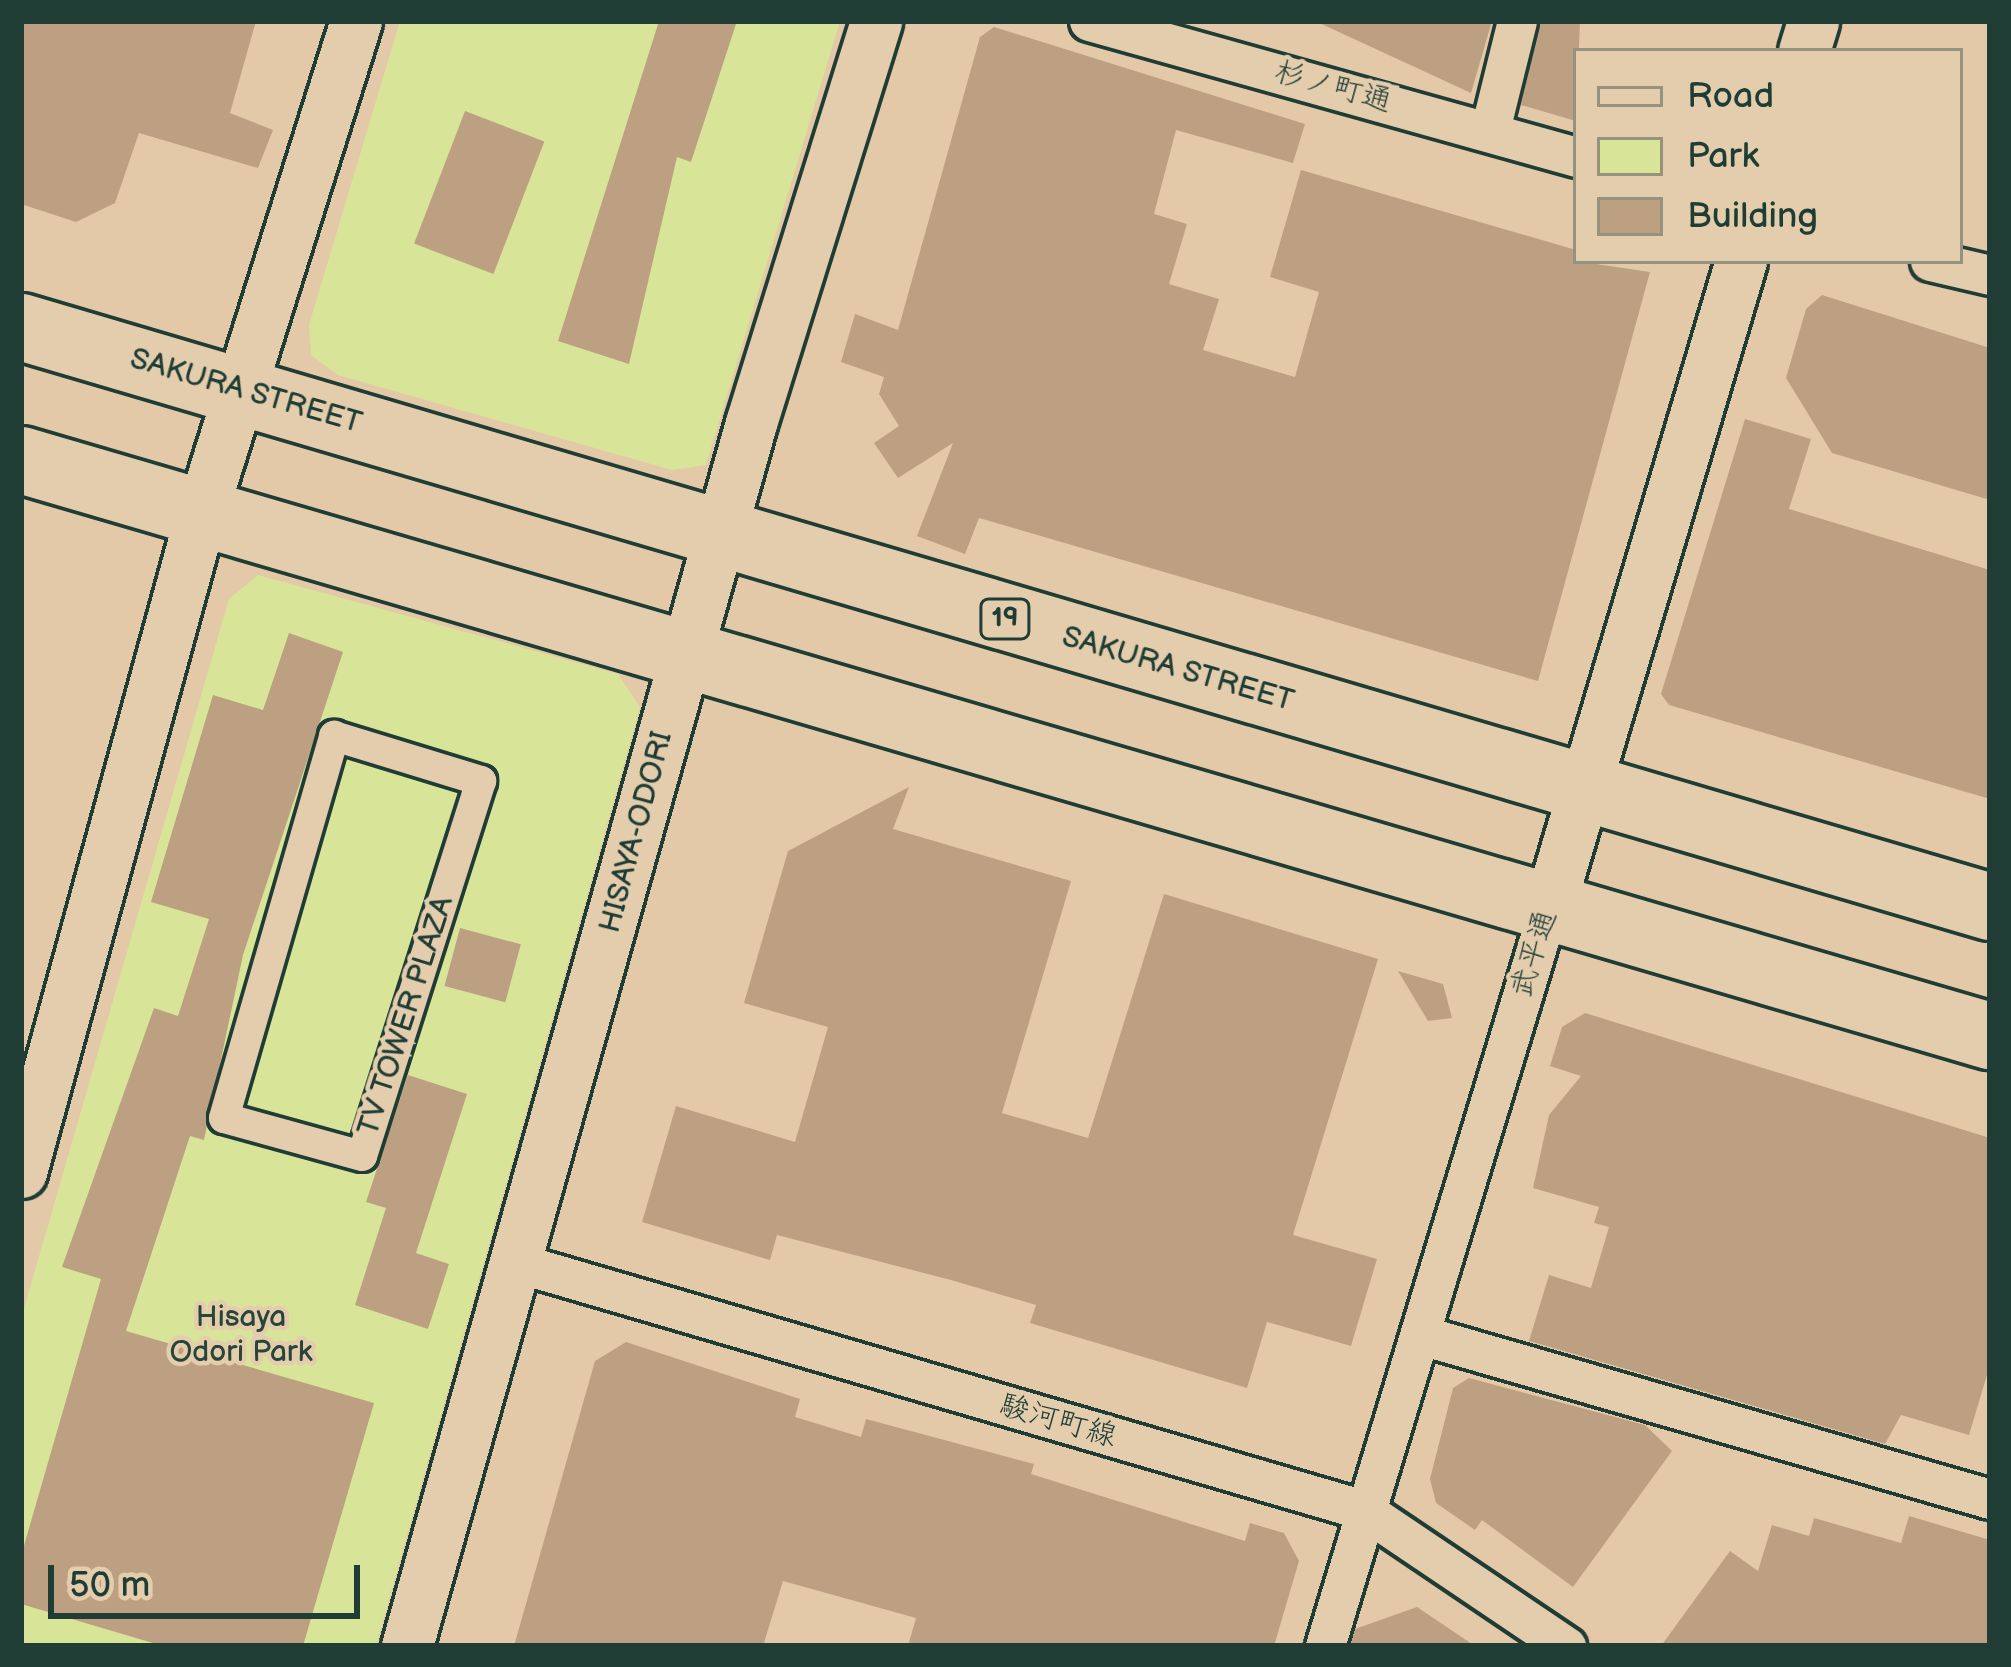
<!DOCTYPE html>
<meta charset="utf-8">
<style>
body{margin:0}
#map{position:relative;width:2011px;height:1667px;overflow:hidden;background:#e4c9a8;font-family:"Balsamiq Sans","Klee One",sans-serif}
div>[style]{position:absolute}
.green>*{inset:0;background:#d8e598}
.building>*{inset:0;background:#bda082;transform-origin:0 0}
.roads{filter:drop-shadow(3px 0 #1f3d34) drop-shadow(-3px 0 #1f3d34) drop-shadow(0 3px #1f3d34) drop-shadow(0 -3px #1f3d34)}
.pedestrian>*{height:30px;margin:-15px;padding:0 15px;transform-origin:15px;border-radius:15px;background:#e4cdad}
.minor>*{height:39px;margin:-19.5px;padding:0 19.5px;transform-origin:19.5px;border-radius:19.5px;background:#e4cdad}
.tertiary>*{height:51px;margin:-25.5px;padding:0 25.5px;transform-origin:25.5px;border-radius:25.5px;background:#e4cdad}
.trunk>*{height:66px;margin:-33px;padding:0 33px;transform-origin:33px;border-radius:33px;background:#e4cdad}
span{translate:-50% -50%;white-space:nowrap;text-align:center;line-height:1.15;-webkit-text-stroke:9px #e4cdad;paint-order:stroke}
.shield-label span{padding:3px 9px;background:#e4cdad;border:3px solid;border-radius:9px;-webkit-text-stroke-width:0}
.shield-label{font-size:27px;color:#1f3d34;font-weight:700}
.street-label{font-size:30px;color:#1f3d34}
.park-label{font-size:30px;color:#284539}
.frame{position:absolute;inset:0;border:24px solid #1f3d34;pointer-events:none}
.legend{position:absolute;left:1573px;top:48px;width:390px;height:216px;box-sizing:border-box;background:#e4cdad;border:3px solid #95937d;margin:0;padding:15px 21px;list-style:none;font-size:36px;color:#1f3d34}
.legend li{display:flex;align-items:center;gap:24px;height:60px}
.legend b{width:60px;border:3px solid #95937d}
.scale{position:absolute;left:48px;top:1565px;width:312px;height:54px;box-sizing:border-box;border:6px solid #1f3d34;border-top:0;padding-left:15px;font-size:36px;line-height:42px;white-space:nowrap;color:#1f3d34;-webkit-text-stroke:9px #e4cdad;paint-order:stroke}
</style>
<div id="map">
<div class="green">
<div style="clip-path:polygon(400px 21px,840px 21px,706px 465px,672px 470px,338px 375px,311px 355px,309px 325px)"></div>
<div style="clip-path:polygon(258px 575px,618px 674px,640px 707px,376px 1646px,21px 1646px,21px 1319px,229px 599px)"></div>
</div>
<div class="building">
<div style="clip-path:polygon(21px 21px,256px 21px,230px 113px,273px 130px,258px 168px,139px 133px,115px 203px,76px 222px,21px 204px)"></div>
<div style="clip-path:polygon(659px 21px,737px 21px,691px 162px,677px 157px,629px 364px,558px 341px)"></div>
<div style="clip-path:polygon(1315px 21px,1492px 21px,1471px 93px)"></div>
<div style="clip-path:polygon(1540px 21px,1580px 21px,1576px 121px,1521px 105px)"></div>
<div style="clip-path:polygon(994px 27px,1305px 124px,1293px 163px,1176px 130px,1154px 214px,1187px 224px,1169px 284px,1219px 299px,1203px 350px,1295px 377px,1319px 292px,1270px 277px,1301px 170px,1576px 250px,1576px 261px,1650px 272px,1538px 681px,979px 518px,965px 554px,917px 536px,953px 443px,898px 478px,874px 443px,899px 426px,879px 394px,884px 377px,841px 362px,855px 314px,898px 330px,980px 37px)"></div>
<div style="left:465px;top:111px;width:85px;height:142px;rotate:21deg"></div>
<div style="clip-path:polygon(1822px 295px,1990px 348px,1990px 500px,1832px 453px,1786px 378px,1806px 309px)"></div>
<div style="clip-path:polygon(1745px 419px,1811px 439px,1789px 509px,1990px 570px,1990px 799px,1669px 705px,1661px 694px)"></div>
<div style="clip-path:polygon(289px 633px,343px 652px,243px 955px,204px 1140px,190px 1136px,126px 1331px,374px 1403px,303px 1646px,163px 1646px,21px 1604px,21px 1556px,101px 1279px,62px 1267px,154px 1008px,178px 1016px,209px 919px,151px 902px,213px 695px,263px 710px)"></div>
<div style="clip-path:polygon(909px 787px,893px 829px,1071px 881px,1002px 1113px,1088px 1138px,1164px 894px,1378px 959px,1293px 1235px,1377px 1259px,1351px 1346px,1267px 1322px,1247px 1388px,1030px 1323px,1036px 1305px,951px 1280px,777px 1235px,770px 1260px,642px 1222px,676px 1106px,795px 1142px,828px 1027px,744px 1003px,788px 851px)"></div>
<div style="left:460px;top:928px;width:63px;height:60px;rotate:15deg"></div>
<div style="clip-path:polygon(1398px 971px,1443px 984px,1452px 1018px,1428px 1021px)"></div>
<div style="clip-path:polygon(1585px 1013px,1990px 1138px,1990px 1365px,1969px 1435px,1901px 1415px,1885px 1444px,1529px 1341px,1549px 1275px,1591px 1288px,1609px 1227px,1594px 1223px,1599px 1207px,1533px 1188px,1549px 1115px,1581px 1076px,1550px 1066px,1562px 1027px)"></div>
<div style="clip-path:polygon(408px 1075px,467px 1094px,416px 1253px,449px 1264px,428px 1329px,355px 1305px,386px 1208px,366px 1202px)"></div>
<div style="clip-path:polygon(626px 1342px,800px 1399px,795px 1417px,861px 1437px,866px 1419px,1034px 1464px,1031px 1474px,1245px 1541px,1250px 1523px,1284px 1533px,1299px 1561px,1274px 1646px,908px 1646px,916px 1618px,783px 1581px,763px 1646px,514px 1646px,595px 1361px)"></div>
<div style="clip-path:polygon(1469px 1378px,1645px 1425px,1672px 1451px,1573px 1587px,1482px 1520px,1475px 1530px,1436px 1503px,1430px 1479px,1453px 1388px)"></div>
<div style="clip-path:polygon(1909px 1516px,1990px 1540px,1990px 1646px,1661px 1646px,1730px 1551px,1758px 1571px,1772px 1525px,1809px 1536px,1814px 1518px,1901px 1543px)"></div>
<div style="clip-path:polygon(1417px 1607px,1475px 1646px,1350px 1646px,1355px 1629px)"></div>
</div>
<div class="roads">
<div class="pedestrian">
<div style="left:334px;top:736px;width:154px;rotate:17deg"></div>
<div style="left:481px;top:781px;width:393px;rotate:107.6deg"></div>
<div style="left:362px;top:1156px;width:143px;rotate:-164.6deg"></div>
<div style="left:224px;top:1118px;width:398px;rotate:-73.9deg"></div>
</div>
<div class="minor">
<div style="left:1089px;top:21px;width:506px;rotate:15.6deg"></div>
<div style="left:1490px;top:130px;width:112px;rotate:-76.1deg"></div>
<div style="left:1930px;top:261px;width:62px;rotate:13.1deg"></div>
<div style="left:518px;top:1263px;width:881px;rotate:16.28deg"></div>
<div style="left:1364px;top:1510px;width:244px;rotate:34deg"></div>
<div style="left:1421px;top:1335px;width:592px;rotate:16.08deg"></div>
<div style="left:1325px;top:1646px;width:772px;rotate:-73.14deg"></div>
</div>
<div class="tertiary">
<div style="left:1804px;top:51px;width:31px;rotate:-73deg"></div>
<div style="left:1549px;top:907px;width:674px;rotate:-73.45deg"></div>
<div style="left:21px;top:1172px;width:682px;rotate:-74.7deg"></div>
<div style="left:201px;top:514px;width:517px;rotate:-72.55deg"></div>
<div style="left:407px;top:1646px;width:1270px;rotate:-74.29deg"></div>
<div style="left:751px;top:423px;width:421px;rotate:-72.7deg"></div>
</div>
<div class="trunk">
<div style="left:21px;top:327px;width:2053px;rotate:16.41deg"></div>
<div style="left:21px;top:460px;width:2052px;rotate:16.31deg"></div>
</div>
</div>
<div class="shield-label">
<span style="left:1005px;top:619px">19</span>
</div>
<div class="street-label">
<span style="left:1333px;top:87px;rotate:15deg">杉ノ町通</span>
<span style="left:246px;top:391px;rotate:16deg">SAKURA STREET</span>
<span style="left:1178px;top:669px;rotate:16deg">SAKURA STREET</span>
<span style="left:636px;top:832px;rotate:-75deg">HISAYA-ODORI</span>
<span style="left:1534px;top:954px;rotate:-73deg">武平通</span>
<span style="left:406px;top:1016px;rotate:-72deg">TV TOWER PLAZA</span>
<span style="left:1058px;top:1421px;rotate:16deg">駿河町線</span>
</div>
<div class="park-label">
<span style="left:241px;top:1334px">Hisaya<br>Odori Park</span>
</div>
<div class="frame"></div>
<ul class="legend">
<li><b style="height:15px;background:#e4cdad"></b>Road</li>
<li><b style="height:33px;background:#d8e598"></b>Park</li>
<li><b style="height:33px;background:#bda082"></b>Building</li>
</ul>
<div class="scale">50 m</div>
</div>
